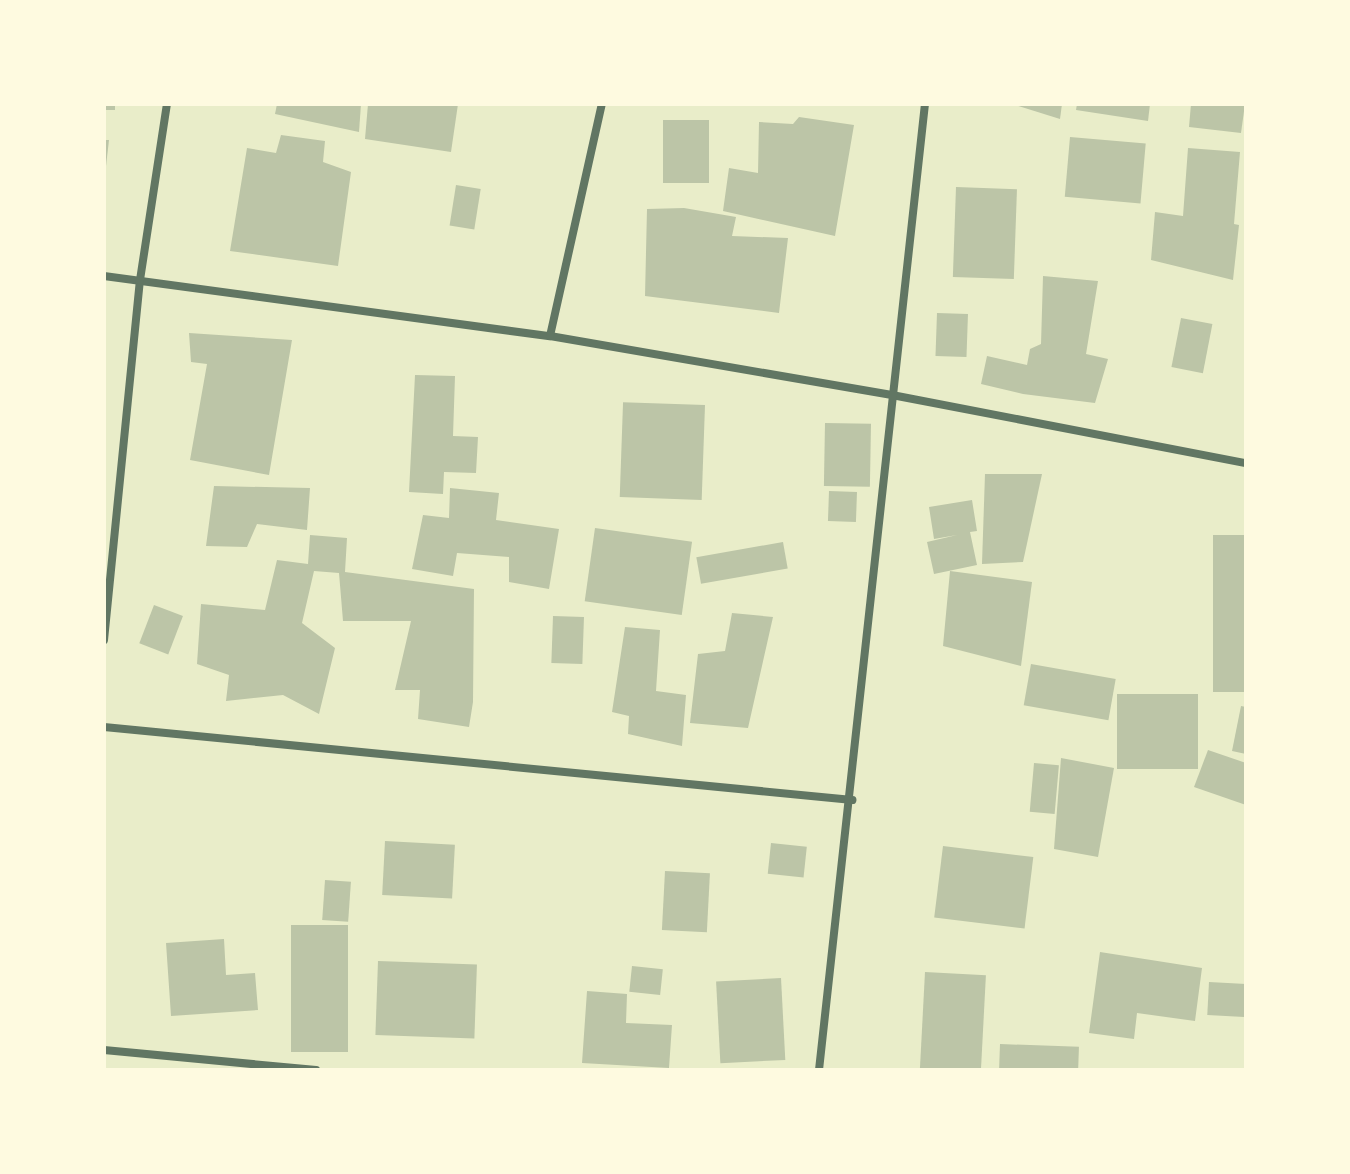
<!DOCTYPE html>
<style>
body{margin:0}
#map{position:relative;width:1350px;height:1174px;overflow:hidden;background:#e9edc9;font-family:Jost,sans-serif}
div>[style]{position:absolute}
.building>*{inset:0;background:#bcc5a7;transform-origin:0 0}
.minor>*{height:8px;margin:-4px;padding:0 4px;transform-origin:4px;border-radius:4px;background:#617663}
span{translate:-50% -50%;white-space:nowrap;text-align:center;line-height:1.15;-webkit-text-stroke:7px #fefae0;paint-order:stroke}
.frame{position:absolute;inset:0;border:106px solid #fefae0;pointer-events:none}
</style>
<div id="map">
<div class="building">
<div style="left:104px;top:104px;width:11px;height:6px"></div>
<div style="clip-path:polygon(277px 104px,361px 104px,359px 132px,275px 114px)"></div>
<div style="clip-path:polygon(368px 104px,458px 104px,451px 152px,365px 139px)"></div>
<div style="clip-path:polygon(1015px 104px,1062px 104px,1060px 119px,1015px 105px)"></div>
<div style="clip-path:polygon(1077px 104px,1150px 104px,1148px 121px,1076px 110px)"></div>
<div style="clip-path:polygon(1191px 104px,1245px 104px,1241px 133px,1189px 127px)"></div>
<div style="clip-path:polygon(799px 117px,854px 125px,835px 236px,723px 211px,729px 168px,758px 173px,759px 122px,793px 124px)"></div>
<div style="left:663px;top:120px;width:46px;height:63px"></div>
<div style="clip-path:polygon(281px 135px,325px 141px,323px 162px,351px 172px,338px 266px,230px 251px,247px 148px,276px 153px)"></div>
<div style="left:1070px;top:137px;width:76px;height:60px;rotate:5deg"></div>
<div style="clip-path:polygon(104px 140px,109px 140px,106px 166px,104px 166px)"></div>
<div style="clip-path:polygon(1188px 148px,1240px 152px,1234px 224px,1239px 225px,1233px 280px,1151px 260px,1155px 212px,1183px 216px)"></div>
<div style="left:456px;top:185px;width:25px;height:41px;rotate:9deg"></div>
<div style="left:956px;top:187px;width:61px;height:90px;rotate:2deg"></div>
<div style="clip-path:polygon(684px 208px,736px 217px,732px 236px,788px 238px,779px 313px,645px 296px,647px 209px)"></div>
<div style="clip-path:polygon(1043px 276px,1098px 281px,1086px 354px,1108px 359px,1095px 403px,1023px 394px,981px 384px,987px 356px,1027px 365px,1030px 349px,1041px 344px)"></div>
<div style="left:937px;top:313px;width:31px;height:43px;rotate:2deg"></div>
<div style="left:1181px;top:318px;width:32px;height:50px;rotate:11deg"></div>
<div style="clip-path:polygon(189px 333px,292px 340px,269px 475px,190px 460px,207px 364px,191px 362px)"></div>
<div style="clip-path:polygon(415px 375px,455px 376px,453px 436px,478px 437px,476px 473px,444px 472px,443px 494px,409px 492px)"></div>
<div style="left:705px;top:405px;width:95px;height:82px;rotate:92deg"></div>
<div style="left:825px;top:423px;width:46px;height:63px;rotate:1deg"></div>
<div style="clip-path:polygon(985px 474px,1042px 474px,1023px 562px,982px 564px)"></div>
<div style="clip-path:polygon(214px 486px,310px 488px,307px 530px,257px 524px,247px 547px,206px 546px)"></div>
<div style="clip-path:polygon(450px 488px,499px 493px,496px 520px,559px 529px,549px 589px,509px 582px,509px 557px,457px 553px,453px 576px,412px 569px,423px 515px,449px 518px)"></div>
<div style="left:829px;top:491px;width:28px;height:30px;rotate:2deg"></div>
<div style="clip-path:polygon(972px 500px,977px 531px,970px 532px,977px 565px,934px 574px,927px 542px,957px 535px,934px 539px,929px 507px)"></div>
<div style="left:595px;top:528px;width:98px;height:74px;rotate:8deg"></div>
<div style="clip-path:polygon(310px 535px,347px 538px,345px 572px,474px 589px,473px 702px,469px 727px,418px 719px,420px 690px,395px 690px,411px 621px,343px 621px,339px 573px,314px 571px,302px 623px,335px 648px,319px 714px,283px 695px,226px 701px,229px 675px,197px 664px,201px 604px,265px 610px,277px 560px,308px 564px)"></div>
<div style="left:1213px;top:535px;width:33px;height:157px"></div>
<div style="left:783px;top:542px;width:27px;height:88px;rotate:80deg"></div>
<div style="clip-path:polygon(950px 571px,1032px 582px,1021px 666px,943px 646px)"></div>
<div style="left:154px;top:605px;width:31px;height:41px;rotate:21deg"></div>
<div style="clip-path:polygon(732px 613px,773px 617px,748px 728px,690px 723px,698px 654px,725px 651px)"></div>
<div style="left:553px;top:616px;width:31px;height:47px;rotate:2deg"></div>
<div style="clip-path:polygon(625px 627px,660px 630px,656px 691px,686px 695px,682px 746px,628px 734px,629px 716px,612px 712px)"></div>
<div style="left:1031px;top:664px;width:86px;height:42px;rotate:10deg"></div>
<div style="left:1117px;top:694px;width:81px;height:75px"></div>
<div style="clip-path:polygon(1241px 706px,1246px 707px,1246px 754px,1232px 751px)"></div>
<div style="clip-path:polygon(1208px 750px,1246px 763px,1246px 805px,1194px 787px)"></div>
<div style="clip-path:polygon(1061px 758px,1114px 768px,1098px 857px,1054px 849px)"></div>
<div style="left:1034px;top:763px;width:25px;height:49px;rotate:5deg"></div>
<div style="left:385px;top:841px;width:70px;height:54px;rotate:3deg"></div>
<div style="left:771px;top:843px;width:36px;height:31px;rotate:6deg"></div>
<div style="left:943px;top:846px;width:91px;height:72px;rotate:7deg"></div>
<div style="left:665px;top:871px;width:45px;height:59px;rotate:3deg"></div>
<div style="left:325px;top:880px;width:26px;height:40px;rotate:4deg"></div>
<div style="left:291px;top:925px;width:57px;height:127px"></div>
<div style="clip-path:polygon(224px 939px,226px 975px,255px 973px,258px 1010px,171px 1016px,166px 943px)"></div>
<div style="clip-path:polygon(1100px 952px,1202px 968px,1195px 1021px,1137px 1013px,1134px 1039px,1089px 1033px)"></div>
<div style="left:378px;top:961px;width:99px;height:74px;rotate:2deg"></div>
<div style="left:632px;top:966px;width:31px;height:26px;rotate:6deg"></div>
<div style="left:925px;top:972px;width:61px;height:98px;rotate:3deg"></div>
<div style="left:781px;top:978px;width:82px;height:65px;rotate:87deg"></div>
<div style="left:1209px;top:982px;width:37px;height:33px;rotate:3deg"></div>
<div style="clip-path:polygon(587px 991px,627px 994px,626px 1023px,672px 1025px,669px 1068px,582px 1063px)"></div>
<div style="left:1000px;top:1044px;width:79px;height:26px;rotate:2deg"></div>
</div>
<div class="minor">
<div style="left:104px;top:276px;width:450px;rotate:7.7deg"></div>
<div style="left:550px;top:336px;width:347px;rotate:9.8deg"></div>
<div style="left:892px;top:395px;width:360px;rotate:10.9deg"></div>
<div style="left:550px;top:336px;width:238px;rotate:-77.4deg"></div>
<div style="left:104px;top:640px;width:362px;rotate:-84.3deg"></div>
<div style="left:140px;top:280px;width:178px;rotate:-81.3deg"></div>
<div style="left:104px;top:727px;width:752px;rotate:5.57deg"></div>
<div style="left:104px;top:1050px;width:213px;rotate:5.4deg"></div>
<div style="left:819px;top:1070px;width:972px;rotate:-83.74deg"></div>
</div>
<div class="frame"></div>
</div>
